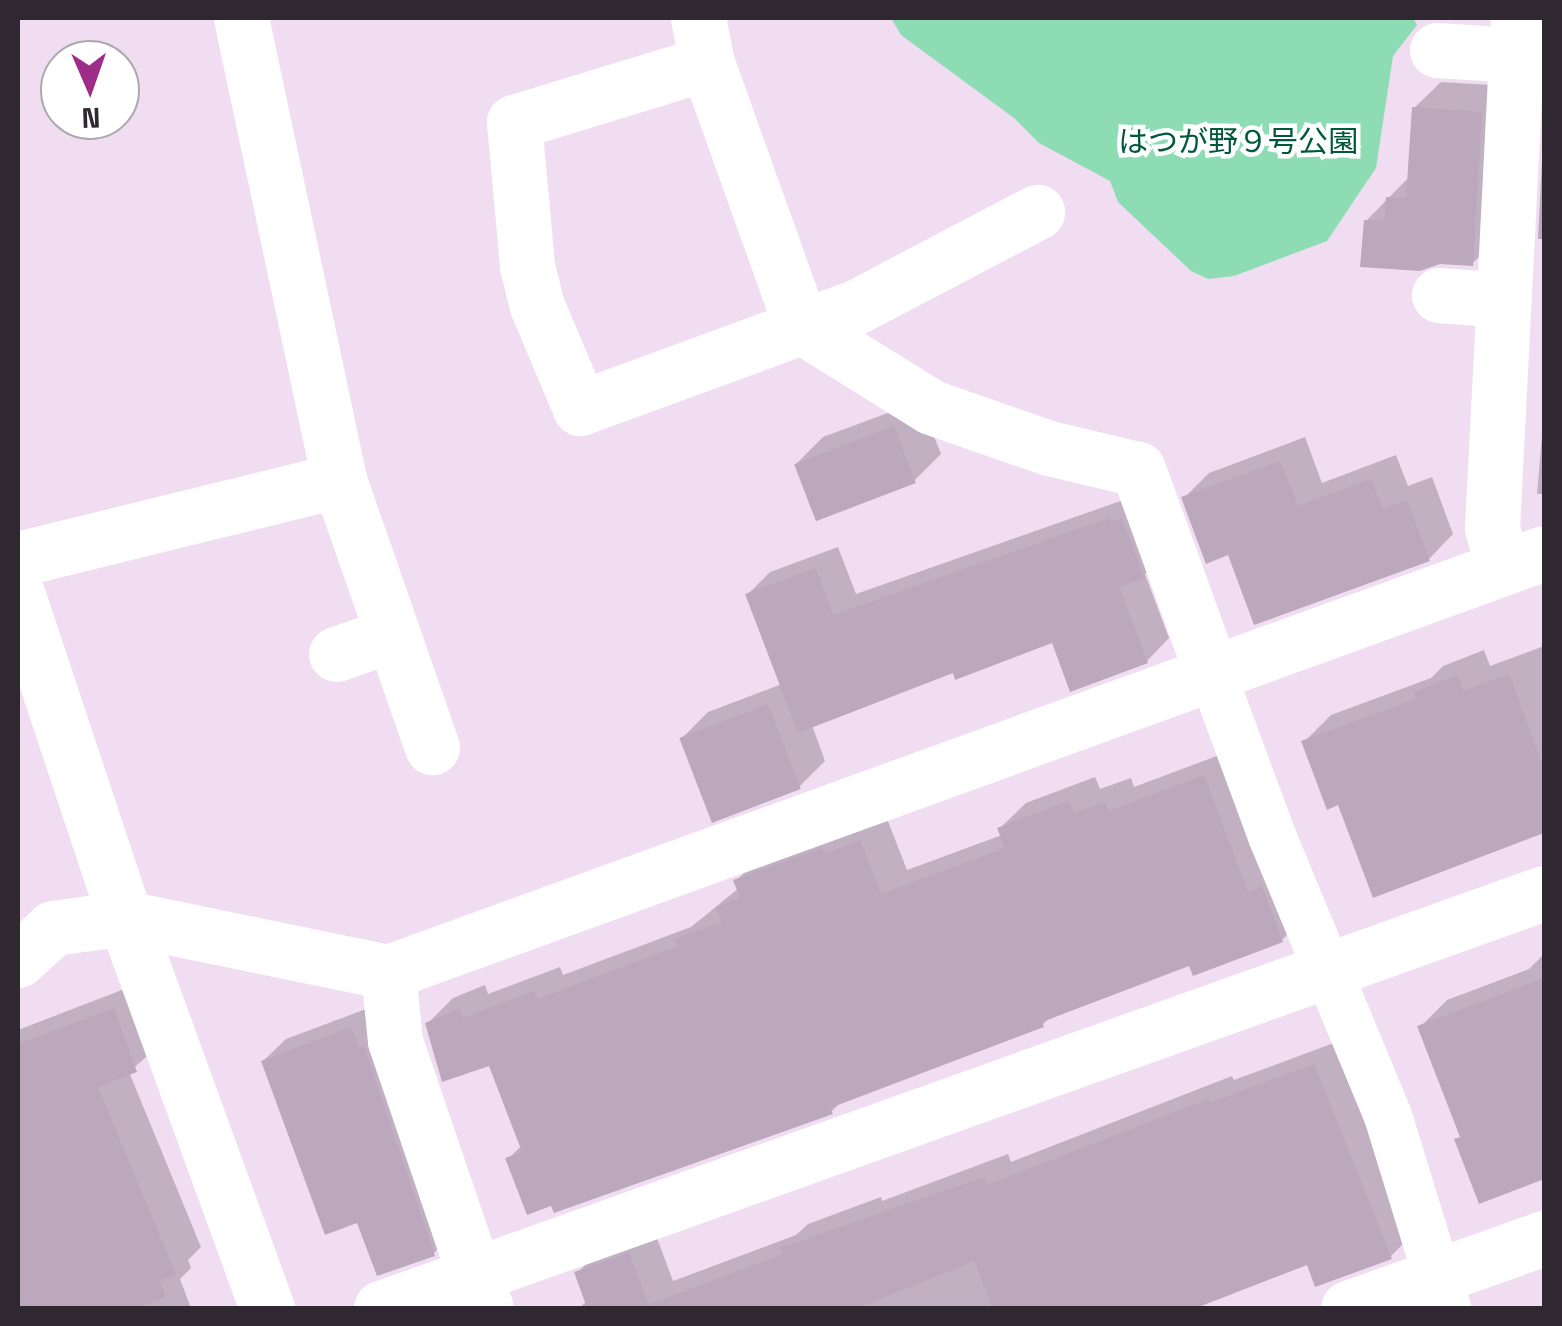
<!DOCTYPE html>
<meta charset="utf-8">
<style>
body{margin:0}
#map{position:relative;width:1562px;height:1326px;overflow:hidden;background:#f1ddf2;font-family:"Space Grotesk","Noto Sans JP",sans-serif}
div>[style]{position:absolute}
.green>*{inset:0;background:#8ddcb4}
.shadow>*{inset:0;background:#0003}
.building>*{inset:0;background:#bba8bc;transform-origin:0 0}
.pedestrian>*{height:48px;margin:-24px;padding:0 24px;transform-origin:24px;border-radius:24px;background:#fff}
.minor>*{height:55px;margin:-27.5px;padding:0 27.5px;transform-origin:27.5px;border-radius:27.5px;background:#fff}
span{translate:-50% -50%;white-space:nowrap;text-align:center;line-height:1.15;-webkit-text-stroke:9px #fff;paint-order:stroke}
.park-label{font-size:30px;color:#00593a}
.frame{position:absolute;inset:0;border:20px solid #302830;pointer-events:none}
.north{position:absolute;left:40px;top:40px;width:100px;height:100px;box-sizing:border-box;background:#fff;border:2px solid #aca9ac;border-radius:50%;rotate:178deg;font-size:28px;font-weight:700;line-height:40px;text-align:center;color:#302830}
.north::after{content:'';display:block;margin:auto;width:35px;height:45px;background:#9e2c89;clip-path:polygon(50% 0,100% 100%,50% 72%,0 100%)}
</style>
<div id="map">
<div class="green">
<div style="clip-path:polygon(891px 18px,1413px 18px,1417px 25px,1393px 56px,1376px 168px,1327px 241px,1234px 276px,1208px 279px,1191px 271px,1118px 202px,1110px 181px,1039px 143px,1014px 118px,901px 35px)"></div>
</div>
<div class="shadow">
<div style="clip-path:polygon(1441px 82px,1507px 86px,1499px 237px,1472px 264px,1366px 221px,1410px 176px,1414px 108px)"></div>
<div style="clip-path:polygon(920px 401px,941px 454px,914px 481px,796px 464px,823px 437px)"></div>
<div style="clip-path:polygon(1544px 412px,1544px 494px,1537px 494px)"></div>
<div style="clip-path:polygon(1305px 437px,1322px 483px,1396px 455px,1408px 486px,1432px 477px,1453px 534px,1429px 559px,1230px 552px,1184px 498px,1209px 473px)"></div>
<div style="clip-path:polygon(1132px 497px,1165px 553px,1145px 574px,1169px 638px,1147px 661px,1053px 640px,954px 670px,812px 725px,825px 761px,799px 787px,682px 738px,708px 712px,782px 684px,748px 594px,770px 572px,838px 547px,856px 594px)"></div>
<div style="clip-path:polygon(1544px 646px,1544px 830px,1374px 895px,1339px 802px,1304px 742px,1331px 715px,1431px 678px,1443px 666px,1484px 650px,1490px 666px)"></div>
<div style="clip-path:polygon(1230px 751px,1308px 914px,1282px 940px,1191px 963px,1053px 1015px,1042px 1025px,842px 1101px,831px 1112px,508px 1159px,522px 1145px,491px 1062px,427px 1024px,453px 998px,485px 985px,488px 994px,560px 967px,563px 975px,691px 927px,739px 888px,736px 881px,762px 855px,886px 816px,907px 870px,1002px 835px,1000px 828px,1026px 803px,1095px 777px,1100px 789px,1131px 778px,1134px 787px)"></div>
<div style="clip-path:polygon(1544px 954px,1544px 1177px,1480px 1201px,1457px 1140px,1462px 1135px,1420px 1027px,1447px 1000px,1529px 969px)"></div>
<div style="clip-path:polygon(140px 983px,162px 1043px,129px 1072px,201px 1247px,188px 1260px,191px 1268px,180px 1279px,191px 1308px,18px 1308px,18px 1030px)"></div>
<div style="clip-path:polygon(374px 1006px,456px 1231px,434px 1253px,358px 1220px,263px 1061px,286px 1039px)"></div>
<div style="clip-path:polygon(1339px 1041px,1415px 1232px,1390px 1257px,1309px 1262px,1180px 1308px,579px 1308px,587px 1301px,577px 1273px,602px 1248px,654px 1230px,673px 1281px,796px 1235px,808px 1224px,881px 1197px,882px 1201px,1008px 1154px,1011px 1162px,1232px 1076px,1234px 1080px)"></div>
</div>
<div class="building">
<div style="clip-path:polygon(1412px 107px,1482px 112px,1473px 266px,1440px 264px,1420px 271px,1360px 267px,1364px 220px,1384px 221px,1386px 197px,1406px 198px)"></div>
<div style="clip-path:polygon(1542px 161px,1544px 161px,1544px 239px,1538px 239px)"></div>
<div style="left:894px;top:426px;width:61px;height:107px;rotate:69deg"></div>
<div style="clip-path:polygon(1280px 461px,1298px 506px,1371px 479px,1383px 509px,1407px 500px,1430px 561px,1254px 625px,1228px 555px,1206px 564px,1181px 497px)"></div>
<div style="clip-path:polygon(1109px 518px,1111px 522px,1122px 518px,1144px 578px,1119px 587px,1148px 663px,1070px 692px,1052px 643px,955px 680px,953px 673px,798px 733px,745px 594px,816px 568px,833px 615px)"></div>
<div style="clip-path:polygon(1509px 674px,1544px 769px,1544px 833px,1373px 898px,1338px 805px,1327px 810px,1301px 741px,1416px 699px,1414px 692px,1458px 675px,1463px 691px)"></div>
<div style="left:768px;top:704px;width:91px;height:95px;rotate:69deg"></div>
<div style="clip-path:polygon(1204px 775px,1248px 892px,1262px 886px,1283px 942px,1193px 976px,1189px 966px,1042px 1022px,1044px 1027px,830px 1108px,833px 1114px,554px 1213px,551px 1206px,527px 1215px,505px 1158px,522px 1152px,489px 1066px,442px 1082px,425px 1023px,459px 1009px,462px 1018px,534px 991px,537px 999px,678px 946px,675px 939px,722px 922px,716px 907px,740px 898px,733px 880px,822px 848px,825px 854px,860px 840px,881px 894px,1005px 848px,997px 828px,1069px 801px,1074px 813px,1105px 802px,1109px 811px)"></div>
<div style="clip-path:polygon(1544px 978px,1544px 1179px,1479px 1204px,1454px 1139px,1460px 1137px,1417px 1026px)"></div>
<div style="clip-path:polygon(114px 1008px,137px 1072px,98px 1087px,176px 1275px,160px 1281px,166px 1297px,136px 1308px,18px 1308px,18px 1044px)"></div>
<div style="clip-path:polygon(351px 1027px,359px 1048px,364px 1046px,435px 1256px,377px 1276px,357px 1223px,325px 1235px,261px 1061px)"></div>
<div style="clip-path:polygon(1314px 1064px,1392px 1259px,1315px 1287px,1307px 1265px,1196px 1308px,992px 1308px,975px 1261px,857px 1308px,587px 1308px,574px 1272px,629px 1253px,650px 1308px,650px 1304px,783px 1254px,780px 1248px,984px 1177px,987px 1185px,1208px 1099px,1209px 1103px)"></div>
</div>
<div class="pedestrian">
<div style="left:1211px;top:671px;width:176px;rotate:69.7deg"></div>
<div style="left:1272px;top:836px;width:303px;rotate:67.5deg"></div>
<div style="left:1388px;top:1116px;width:201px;rotate:72.9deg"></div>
</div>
<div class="minor">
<div style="left:241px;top:18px;width:472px;rotate:78deg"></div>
<div style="left:339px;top:480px;width:283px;rotate:70.8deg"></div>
<div style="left:698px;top:18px;width:46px;rotate:78.7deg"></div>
<div style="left:707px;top:63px;width:279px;rotate:70.3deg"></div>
<div style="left:801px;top:326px;width:153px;rotate:31.9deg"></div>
<div style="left:931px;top:407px;width:125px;rotate:19.2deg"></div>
<div style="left:1049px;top:448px;width:91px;rotate:13.3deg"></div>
<div style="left:1138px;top:469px;width:215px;rotate:70.1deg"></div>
<div style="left:1437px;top:50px;width:79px;rotate:3.6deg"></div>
<div style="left:707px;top:63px;width:202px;rotate:163deg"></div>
<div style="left:514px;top:122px;width:145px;rotate:84.8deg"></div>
<div style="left:527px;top:266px;width:41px;rotate:76deg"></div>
<div style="left:537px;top:306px;width:111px;rotate:67.1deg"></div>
<div style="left:580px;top:408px;width:292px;rotate:-20.1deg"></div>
<div style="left:854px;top:308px;width:207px;rotate:-27.7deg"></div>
<div style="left:1439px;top:295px;width:65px;rotate:4.4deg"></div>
<div style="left:18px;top:559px;width:331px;rotate:-13.8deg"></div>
<div style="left:1503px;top:567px;width:41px;rotate:-105.8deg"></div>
<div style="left:1492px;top:528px;width:511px;rotate:-87.08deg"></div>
<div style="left:18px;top:596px;width:339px;rotate:71.6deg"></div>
<div style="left:125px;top:918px;width:415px;rotate:70deg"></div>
<div style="left:336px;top:654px;width:60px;rotate:-19.3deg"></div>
<div style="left:18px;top:960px;width:47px;rotate:-42.4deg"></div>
<div style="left:53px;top:928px;width:73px;rotate:-7.9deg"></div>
<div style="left:125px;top:918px;width:268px;rotate:11.6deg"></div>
<div style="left:388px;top:972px;width:69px;rotate:84.2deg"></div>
<div style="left:395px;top:1041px;width:282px;rotate:71.2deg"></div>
<div style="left:388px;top:972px;width:1230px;rotate:-19.92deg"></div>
<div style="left:381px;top:1308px;width:1235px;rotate:-19.64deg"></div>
<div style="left:1348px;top:1308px;width:208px;rotate:-19.7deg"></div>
</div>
<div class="park-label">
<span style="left:1238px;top:142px">はつが野９号公園</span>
</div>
<div class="frame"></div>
<div class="north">N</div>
</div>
